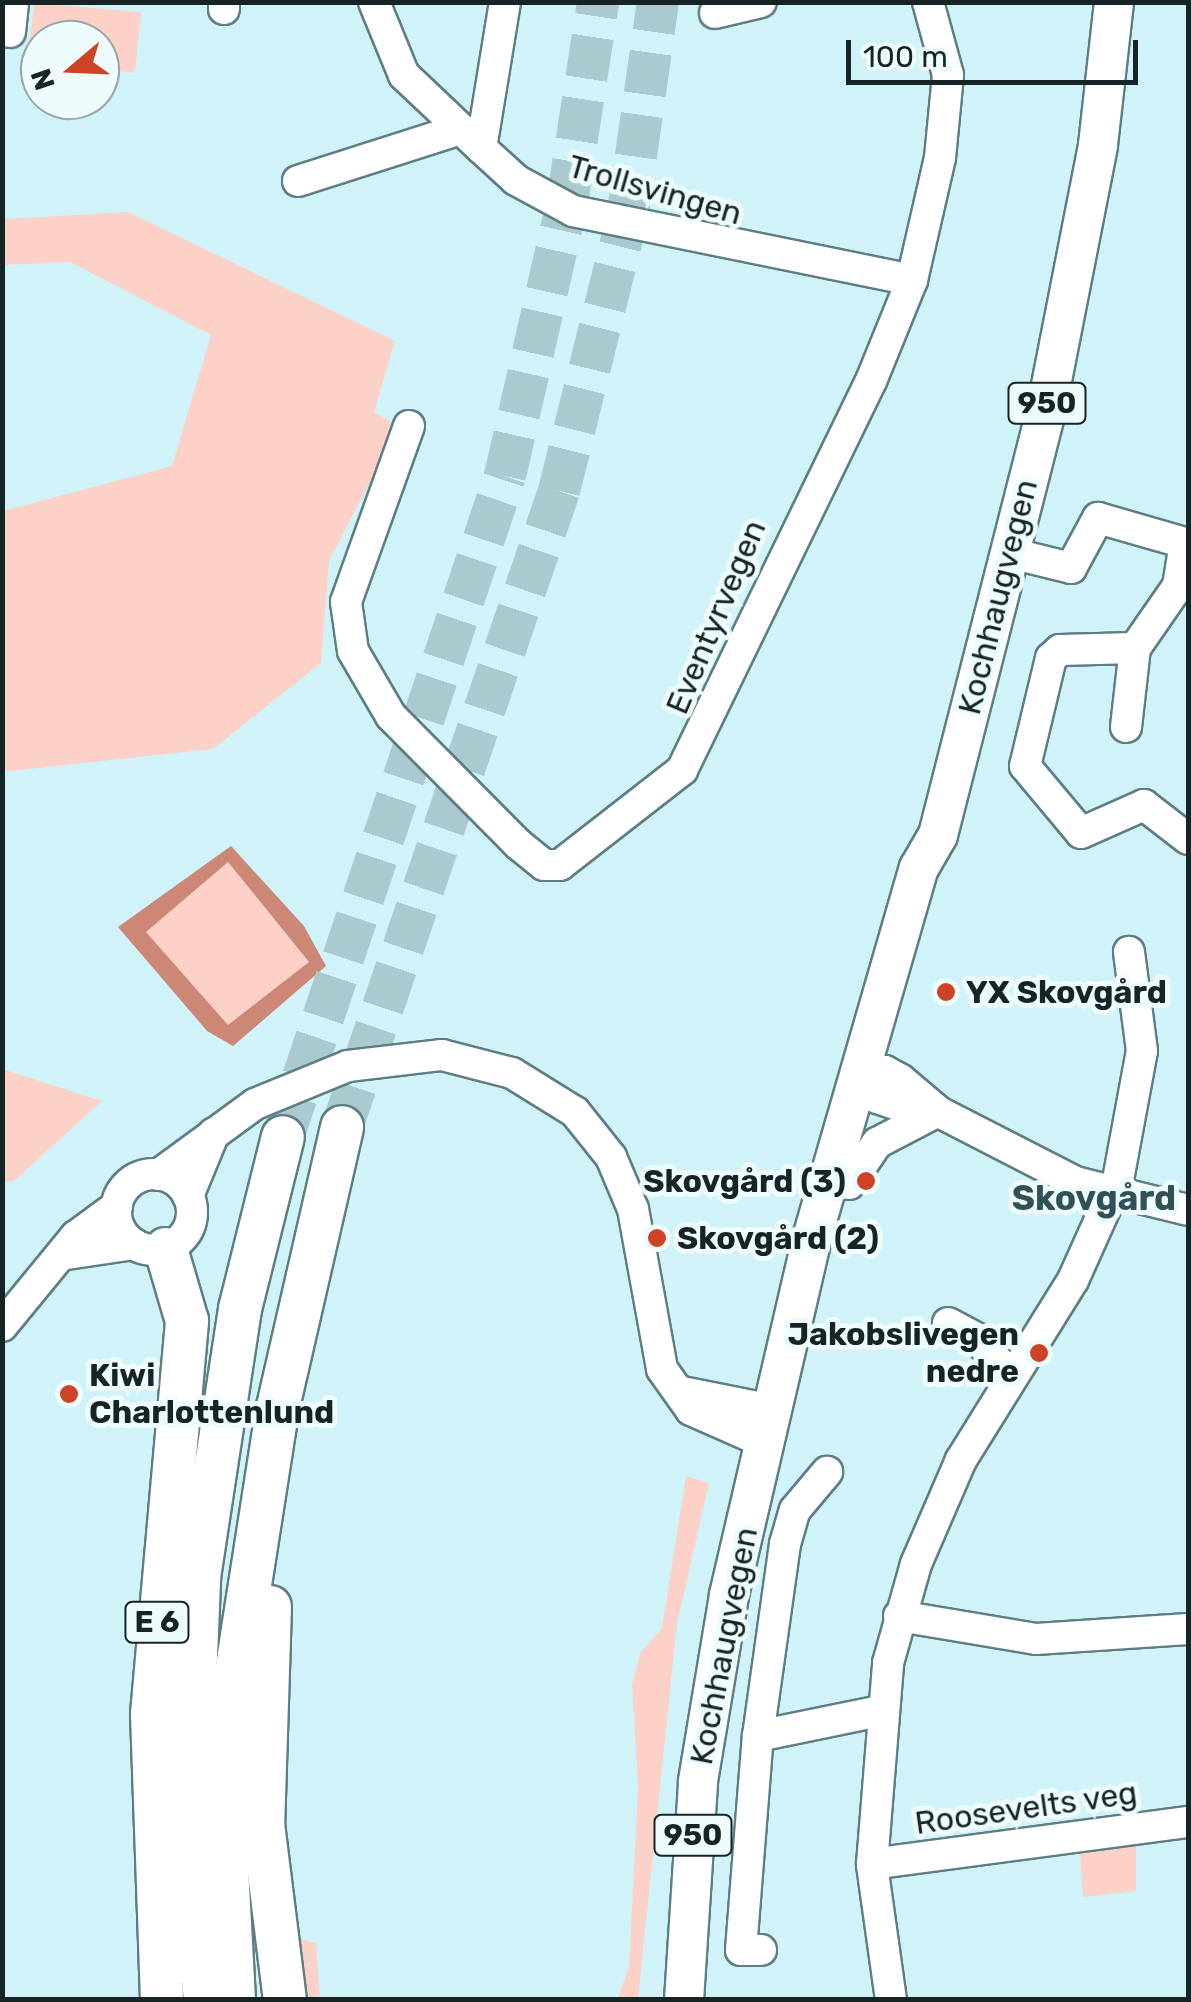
<!DOCTYPE html>
<meta charset="utf-8">
<style>
body{margin:0}
#map{position:relative;width:1191px;height:2002px;overflow:hidden;background:#d0f3f9;font-family:Rubik,sans-serif}
div>[style]{position:absolute}
.green>*{inset:0;background:#fcd1c7;transform-origin:0 0}
.water>*{inset:0;background:#cd8776}
.highway-tunnel>*{height:42px;margin-top:-21px;transform-origin:0;background:repeating-linear-gradient(90deg,#abcacf 0 42px,transparent 0 63px)}
.roads{filter:drop-shadow(2px 0 #5e7e83) drop-shadow(-2px 0 #5e7e83) drop-shadow(0 2px #5e7e83) drop-shadow(0 -2px #5e7e83)}
.minor>*{height:30px;margin:-15px;padding:0 15px;transform-origin:15px;border-radius:15px;background:#fff}
.minor>.ring{margin:-15px;padding:0;box-sizing:content-box;background:none;border:30px solid #fff;border-radius:50%}
.major>*{height:38px;margin:-19px;padding:0 19px;transform-origin:19px;border-radius:19px;background:#fff}
.highway>*{height:42px;margin:-21px;padding:0 21px;transform-origin:21px;border-radius:21px;background:#fff}
.dots>*{width:28px;height:28px;translate:-50% -50%;box-sizing:border-box;border:5px solid #eefcfe;border-radius:50%}
span{translate:-50% -50%;white-space:nowrap;text-align:center;line-height:1.15;-webkit-text-stroke:10px #eefcfe;paint-order:stroke}
.shield-label span{padding:2px 8px;background:#eefcfe;border:2px solid;border-radius:8px;-webkit-text-stroke-width:0}
.shield-label{font-size:30px;color:#162425;font-weight:700}
.street-label{font-size:32px;color:#162425}
.poi-label{font-size:32px;color:#162425;font-weight:700}
.left{translate:0 -50%;text-align:left}
.right{translate:-100% -50%;text-align:right}
.neighbourhood-label{font-size:35px;color:#325156;font-weight:700}
.frame{position:absolute;inset:0;border:5px solid #162425;pointer-events:none}
.north{position:absolute;left:20px;top:20px;width:100px;height:100px;box-sizing:border-box;background:#eefcfe;border:2px solid #98a6a7;border-radius:50%;rotate:251deg;font-size:28px;font-weight:700;line-height:40px;text-align:center;color:#162425}
.north::after{content:'';display:block;margin:auto;width:35px;height:45px;background:#ce4325;clip-path:polygon(50% 0,100% 100%,50% 72%,0 100%)}
.scale{position:absolute;left:846px;top:40px;width:292px;height:45px;box-sizing:border-box;border:5px solid #162425;border-top:0;padding-left:12px;font-size:30px;line-height:35px;white-space:nowrap;color:#162425;-webkit-text-stroke:8px #eefcfe;paint-order:stroke}
</style>
<div id="map">
<div class="green">
<div style="clip-path:polygon(34px 3px,141px 12px,135px 73px,100px 69px,100px 40px,40px 40px,40px 63px,28px 61px)"></div>
<div style="clip-path:polygon(128px 212px,395px 341px,374px 412px,399px 426px,329px 561px,321px 663px,213px 749px,10px 771px,3px 769px,3px 511px,172px 466px,211px 335px,70px 262px,3px 265px,3px 219px)"></div>
<div style="left:228px;top:862px;width:129px;height:108px;rotate:51deg"></div>
<div style="clip-path:polygon(2px 1069px,102px 1101px,14px 1181px,3px 1181px)"></div>
<div style="clip-path:polygon(686px 1476px,709px 1483px,677px 1624px,638px 1999px,618px 1999px,629px 1966px,638px 1788px,632px 1685px,640px 1653px,662px 1628px)"></div>
<div style="clip-path:polygon(1136px 1845px,1136px 1891px,1083px 1897px,1080px 1854px)"></div>
<div style="clip-path:polygon(285px 1935px,316px 1943px,320px 1999px,296px 1999px)"></div>
</div>
<div class="water">
<div style="clip-path:polygon(evenodd,231px 846px,304px 926px,326px 966px,233px 1046px,207px 1031px,118px 927px,231px 846px,228px 862px,309px 962px,228px 1025px,146px 932px,228px 862px)"></div>
</div>
<div class="highway-tunnel">
<div style="left:342px;top:1127px;width:672px;rotate:-71.16deg"></div>
<div style="left:559px;top:491px;width:280px;rotate:-76deg"></div>
<div style="left:627px;top:219px;width:219px;rotate:-81.9deg"></div>
<div style="left:283px;top:1137px;width:697px;rotate:-71.44deg"></div>
<div style="left:505px;top:476px;width:280px;rotate:-77.2deg"></div>
<div style="left:567px;top:203px;width:203px;rotate:-81.2deg"></div>
</div>
<div class="roads">
<div class="minor">
<div style="left:374px;top:2px;width:79px;rotate:67.7deg"></div>
<div style="left:404px;top:75px;width:106px;rotate:43.5deg"></div>
<div style="left:505px;top:2px;width:148px;rotate:99.3deg"></div>
<div style="left:481px;top:148px;width:47px;rotate:42.4deg"></div>
<div style="left:516px;top:180px;width:65px;rotate:28.5deg"></div>
<div style="left:573px;top:211px;width:346px;rotate:11.5deg"></div>
<div style="left:224px;top:9px;width:7px;rotate:-90deg"></div>
<div style="left:715px;top:13px;width:47px;rotate:-13.4deg"></div>
<div style="left:10px;top:32px;width:30px;rotate:-84deg"></div>
<div style="left:298px;top:181px;width:171px;rotate:-17.7deg"></div>
<div style="left:409px;top:426px;width:187px;rotate:109.7deg"></div>
<div style="left:346px;top:602px;width:49px;rotate:81.9deg"></div>
<div style="left:353px;top:651px;width:75px;rotate:59.7deg"></div>
<div style="left:391px;top:716px;width:180px;rotate:45.2deg"></div>
<div style="left:518px;top:844px;width:33px;rotate:39deg"></div>
<div style="left:544px;top:865px;width:16px"></div>
<div style="left:560px;top:865px;width:155px;rotate:-37.9deg"></div>
<div style="left:682px;top:770px;width:432px;rotate:-64.1deg"></div>
<div style="left:871px;top:381px;width:109px;rotate:-67.9deg"></div>
<div style="left:912px;top:280px;width:125px;rotate:-77.1deg"></div>
<div style="left:940px;top:158px;width:83px;rotate:-84.5deg"></div>
<div style="left:948px;top:75px;width:76px;rotate:-105.3deg"></div>
<div style="left:1010px;top:553px;width:63px;rotate:13.8deg"></div>
<div style="left:1071px;top:568px;width:57px;rotate:-61.6deg"></div>
<div style="left:1098px;top:518px;width:91px;rotate:16deg"></div>
<div style="left:1185px;top:543px;width:44px;rotate:99.2deg"></div>
<div style="left:1178px;top:586px;width:75px;rotate:124.7deg"></div>
<div style="left:1135px;top:648px;width:75px;rotate:178.5deg"></div>
<div style="left:1060px;top:650px;width:12px;rotate:138deg"></div>
<div style="left:1051px;top:658px;width:111px;rotate:103.5deg"></div>
<div style="left:1025px;top:766px;width:87px;rotate:50.1deg"></div>
<div style="left:1081px;top:833px;width:69px;rotate:-24deg"></div>
<div style="left:1144px;top:805px;width:56px;rotate:37.7deg"></div>
<div style="left:1126px;top:727px;width:80px;rotate:-83.5deg"></div>
<div style="left:927px;top:1115px;width:53px;rotate:-161.2deg"></div>
<div style="left:877px;top:1098px;width:27px;rotate:-132deg"></div>
<div style="left:859px;top:1078px;width:27px;rotate:-15deg"></div>
<div style="left:885px;top:1071px;width:18px;rotate:29deg"></div>
<div style="left:901px;top:1080px;width:50px;rotate:40.1deg"></div>
<div style="left:939px;top:1112px;width:153px;rotate:27.2deg"></div>
<div style="left:1075px;top:1182px;width:116px;rotate:13.9deg"></div>
<div class="ring" style="left:116px;top:1174px;width:46px;height:46px"></div>
<div style="left:158px;top:1175px;width:120px;rotate:-36.2deg"></div>
<div style="left:255px;top:1104px;width:100px;rotate:-22.2deg"></div>
<div style="left:348px;top:1066px;width:95px;rotate:-6.7deg"></div>
<div style="left:442px;top:1055px;width:72px;rotate:14.4deg"></div>
<div style="left:512px;top:1073px;width:74px;rotate:31.8deg"></div>
<div style="left:575px;top:1112px;width:58px;rotate:51.3deg"></div>
<div style="left:611px;top:1157px;width:56px;rotate:67.1deg"></div>
<div style="left:633px;top:1209px;width:163px;rotate:79.7deg"></div>
<div style="left:662px;top:1369px;width:50px;rotate:54.7deg"></div>
<div style="left:691px;top:1410px;width:80px;rotate:23.7deg"></div>
<div style="left:849px;top:1184px;width:50px;rotate:-55.7deg"></div>
<div style="left:877px;top:1143px;width:67px;rotate:-27.7deg"></div>
<div style="left:188px;top:1196px;width:68px;rotate:-67.6deg"></div>
<div style="left:67px;top:1254px;width:68px;rotate:-8.5deg"></div>
<div style="left:948px;top:1323px;width:34px;rotate:28deg"></div>
<div style="left:978px;top:1339px;width:50px;rotate:48.3deg"></div>
<div style="left:2px;top:1326px;width:117px;rotate:-50.6deg"></div>
<div style="left:76px;top:1236px;width:51px;rotate:-36.2deg"></div>
<div style="left:682px;top:1392px;width:92px;rotate:11.3deg"></div>
<div style="left:899px;top:1616px;width:139px;rotate:9.5deg"></div>
<div style="left:1036px;top:1639px;width:152px;rotate:-3.8deg"></div>
<div style="left:758px;top:1736px;width:194px;rotate:-82deg"></div>
<div style="left:785px;top:1544px;width:35px;rotate:-74deg"></div>
<div style="left:795px;top:1510px;width:50px;rotate:-49.9deg"></div>
<div style="left:872px;top:1864px;width:319px;rotate:-7.6deg"></div>
<div style="left:761px;top:1950px;width:20px;rotate:180deg"></div>
<div style="left:741px;top:1950px;width:215px;rotate:-85.5deg"></div>
<div style="left:758px;top:1736px;width:125px;rotate:-11.6deg"></div>
<div style="left:891px;top:2000px;width:137px;rotate:-98deg"></div>
<div style="left:872px;top:1864px;width:202px;rotate:-85.4deg"></div>
<div style="left:888px;top:1663px;width:103px;rotate:-74.2deg"></div>
<div style="left:916px;top:1564px;width:113px;rotate:-66.6deg"></div>
<div style="left:961px;top:1460px;width:212px;rotate:-58.1deg"></div>
<div style="left:1073px;top:1280px;width:110px;rotate:-65.8deg"></div>
<div style="left:1118px;top:1180px;width:131px;rotate:-79.5deg"></div>
<div style="left:1142px;top:1051px;width:100px;rotate:-97.5deg"></div>
</div>
<div class="major">
<div style="left:684px;top:2000px;width:219px;rotate:-86.3deg"></div>
<div style="left:698px;top:1781px;width:189px;rotate:-80.5deg"></div>
<div style="left:729px;top:1595px;width:367px;rotate:-76.9deg"></div>
<div style="left:812px;top:1238px;width:385px;rotate:-73.9deg"></div>
<div style="left:919px;top:868px;width:38px;rotate:-60deg"></div>
<div style="left:938px;top:835px;width:432px;rotate:-75.7deg"></div>
<div style="left:1045px;top:416px;width:276px;rotate:-78.9deg"></div>
<div style="left:1098px;top:145px;width:144px;rotate:-83.6deg"></div>
</div>
<div class="highway">
<div style="left:270px;top:1607px;width:217px;rotate:91.8deg"></div>
<div style="left:263px;top:1824px;width:177px;rotate:82.9deg"></div>
<div style="left:162px;top:2000px;width:286px;rotate:-92deg"></div>
<div style="left:152px;top:1714px;width:395px;rotate:-84.9deg"></div>
<div style="left:187px;top:1321px;width:75px;rotate:-106.3deg"></div>
<div style="left:205px;top:2000px;width:170px;rotate:-95.4deg"></div>
<div style="left:189px;top:1831px;width:254px;rotate:-87.7deg"></div>
<div style="left:199px;top:1577px;width:271px;rotate:-81.3deg"></div>
<div style="left:240px;top:1309px;width:177px;rotate:-76deg"></div>
<div style="left:234px;top:2000px;width:190px;rotate:-93deg"></div>
<div style="left:224px;top:1810px;width:137px;rotate:-85deg"></div>
<div style="left:236px;top:1674px;width:270px;rotate:-81.1deg"></div>
<div style="left:278px;top:1407px;width:287px;rotate:-77.1deg"></div>
</div>
</div>
<div class="dots">
<div style="left:946px;top:992px;background:#ce4325"></div>
<div style="left:866px;top:1181px;background:#ce4325"></div>
<div style="left:657px;top:1238px;background:#ce4325"></div>
<div style="left:1039px;top:1353px;background:#ce4325"></div>
<div style="left:69px;top:1394px;background:#ce4325"></div>
</div>
<div class="shield-label">
<span style="left:1047px;top:403px">950</span>
<span style="left:157px;top:1622px">E 6</span>
<span style="left:693px;top:1835px">950</span>
</div>
<div class="street-label">
<span style="left:655px;top:190px;rotate:16deg">Trollsvingen</span>
<span style="left:998px;top:597px;rotate:-76deg">Kochhaugvegen</span>
<span style="left:716px;top:617px;rotate:-67deg">Eventyrvegen</span>
<span style="left:724px;top:1646px;rotate:-79deg">Kochhaugvegen</span>
<span style="left:1026px;top:1808px;rotate:-8deg">Roosevelts veg</span>
</div>
<div class="poi-label">
<span class="left" style="left:966px;top:992px">YX Skovgård</span>
<span class="right" style="left:846px;top:1181px">Skovgård (3)</span>
<span class="left" style="left:677px;top:1238px">Skovgård (2)</span>
<span class="right" style="left:1019px;top:1353px">Jakobslivegen<br>nedre</span>
<span class="left" style="left:89px;top:1394px">Kiwi<br>Charlottenlund</span>
</div>
<div class="neighbourhood-label">
<span style="left:1094px;top:1198px">Skovgård</span>
</div>
<div class="frame"></div>
<div class="north">N</div>
<div class="scale">100 m</div>
</div>
